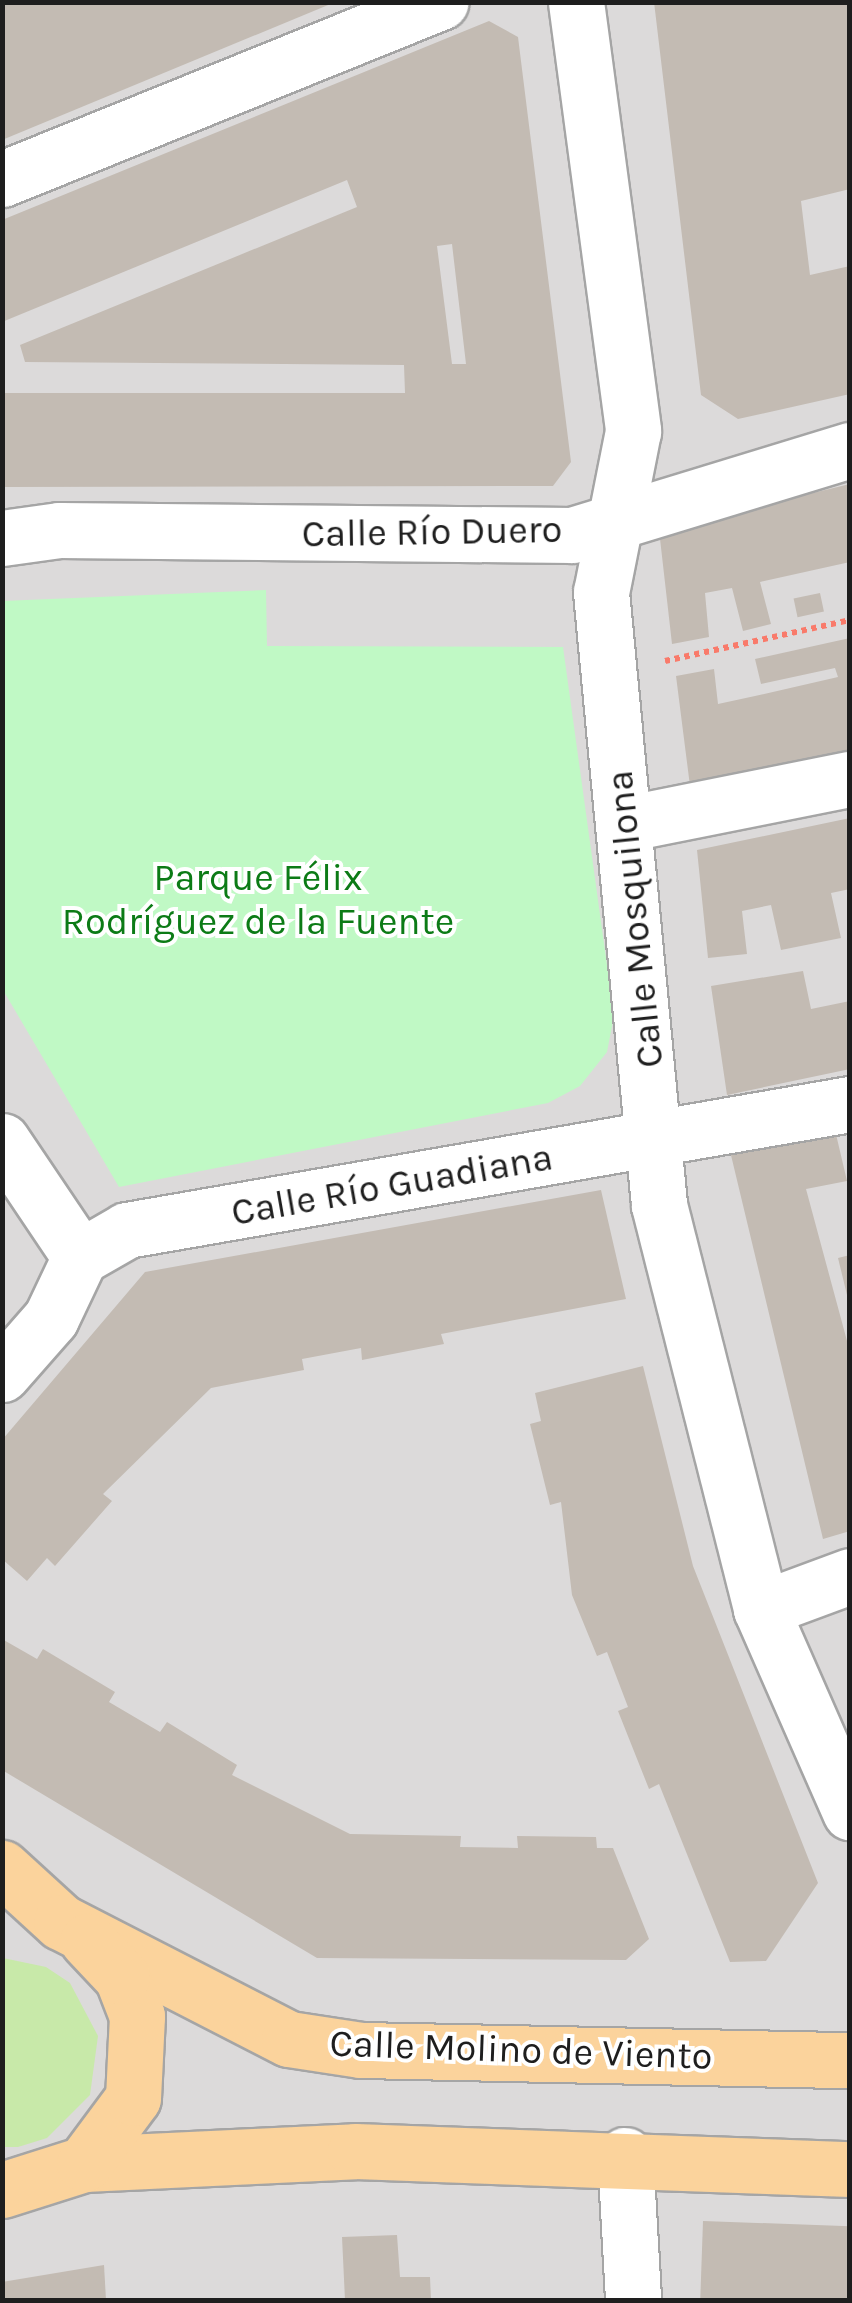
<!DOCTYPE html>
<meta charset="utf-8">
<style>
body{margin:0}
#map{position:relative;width:852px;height:2303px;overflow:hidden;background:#efebe3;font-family:Karla,sans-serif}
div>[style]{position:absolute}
.residential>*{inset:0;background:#dcdada;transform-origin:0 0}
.grass>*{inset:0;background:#c8e9a9}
.park>*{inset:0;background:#c0f9c5}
.building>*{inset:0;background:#c3bbb3;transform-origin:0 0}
.path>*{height:6px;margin-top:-3px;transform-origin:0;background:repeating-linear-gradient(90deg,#f97a6a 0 5px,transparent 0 10px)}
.roads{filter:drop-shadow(2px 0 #a5a5a5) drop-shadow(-2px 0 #a5a5a5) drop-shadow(0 2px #a5a5a5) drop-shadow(0 -2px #a5a5a5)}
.minor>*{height:55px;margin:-27.5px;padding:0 27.5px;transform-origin:27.5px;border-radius:27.5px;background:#fff}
.major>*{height:55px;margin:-27.5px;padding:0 27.5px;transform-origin:27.5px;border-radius:27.5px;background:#fbd39c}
span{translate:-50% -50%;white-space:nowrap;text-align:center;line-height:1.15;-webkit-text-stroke:8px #fff;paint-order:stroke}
.street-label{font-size:38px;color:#1e1e1e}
.park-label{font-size:38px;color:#0c7b16}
.frame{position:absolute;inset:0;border:5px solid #1e1e1e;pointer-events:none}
</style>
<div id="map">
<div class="residential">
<div style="left:3px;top:3px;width:846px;height:2297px"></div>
</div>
<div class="grass">
<div style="clip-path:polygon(3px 1958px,46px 1967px,70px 1983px,98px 2036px,90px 2095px,47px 2138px,18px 2147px,3px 2147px)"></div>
</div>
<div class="park">
<div style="clip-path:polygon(266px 590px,267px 646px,563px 647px,614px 1016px,607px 1052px,580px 1086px,548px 1103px,119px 1187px,3px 990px,2px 601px)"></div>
</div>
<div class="building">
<div style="clip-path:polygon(2px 2px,333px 2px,333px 3px,2px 140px)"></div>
<div style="clip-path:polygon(654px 2px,850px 2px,850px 189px,801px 201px,810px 275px,850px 266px,850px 394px,738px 419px,701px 395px)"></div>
<div style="clip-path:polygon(evenodd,489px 21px,518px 37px,571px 462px,553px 486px,2px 487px,2px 393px,405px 393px,404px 365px,25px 362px,20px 345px,357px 207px,347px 180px,2px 322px,2px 220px,489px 21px,452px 244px,466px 364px,452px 364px,437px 246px,452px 244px)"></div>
<div style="clip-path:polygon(850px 484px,850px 562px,760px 582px,771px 624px,743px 631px,732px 588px,705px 593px,709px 637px,672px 644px,659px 530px)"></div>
<div style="left:820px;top:593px;width:19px;height:27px;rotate:78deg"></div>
<div style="clip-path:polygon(850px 638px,850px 752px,690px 786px,676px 676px,714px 669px,718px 704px,755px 696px,838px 677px,835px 668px,761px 684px,755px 659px)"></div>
<div style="clip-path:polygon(850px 818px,850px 889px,831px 893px,841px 938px,781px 950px,771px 905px,742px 911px,747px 954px,708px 958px,697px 850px)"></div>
<div style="clip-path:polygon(803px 971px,811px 1009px,850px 1001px,850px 1069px,727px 1095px,711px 986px)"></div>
<div style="clip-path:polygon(835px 1130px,847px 1181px,806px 1189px,850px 1352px,850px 1531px,823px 1539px,730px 1151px)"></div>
<div style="clip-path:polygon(601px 1190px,626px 1299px,441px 1334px,444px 1344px,362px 1360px,361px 1348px,302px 1359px,304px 1370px,211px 1388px,103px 1494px,112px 1501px,55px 1566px,47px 1558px,27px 1581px,2px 1559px,2px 1440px,145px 1272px)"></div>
<div style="clip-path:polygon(850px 1255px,850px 1299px,848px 1299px,838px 1258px)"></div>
<div style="clip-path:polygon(643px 1366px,693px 1566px,818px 1883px,766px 1961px,730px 1962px,659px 1784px,649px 1789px,618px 1711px,628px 1707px,607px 1652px,597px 1656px,572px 1595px,561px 1502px,550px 1505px,530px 1424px,541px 1421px,535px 1393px)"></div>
<div style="clip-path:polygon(2px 1639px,37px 1659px,43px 1649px,115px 1692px,109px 1702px,160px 1732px,167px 1722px,237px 1765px,232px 1775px,350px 1834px,461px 1836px,460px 1847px,518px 1848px,517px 1836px,596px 1837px,597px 1848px,613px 1848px,649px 1939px,626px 1960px,317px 1958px,2px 1770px)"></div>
<div style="left:703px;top:2221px;width:147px;height:79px;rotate:2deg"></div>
<div style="clip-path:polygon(397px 2235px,400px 2277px,430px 2277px,431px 2300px,345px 2300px,342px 2237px)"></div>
<div style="clip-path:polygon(104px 2265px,106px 2300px,2px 2300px,2px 2282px)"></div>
</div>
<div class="path">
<div style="left:665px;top:661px;width:189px;rotate:-12.5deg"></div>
</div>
<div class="roads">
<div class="minor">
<div style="left:576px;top:2px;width:433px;rotate:82.4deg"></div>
<div style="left:633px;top:431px;width:164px;rotate:101.2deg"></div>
<div style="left:601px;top:592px;width:616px;rotate:84.59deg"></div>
<div style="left:659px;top:1205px;width:417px;rotate:75.8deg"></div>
<div style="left:761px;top:1609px;width:222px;rotate:66.3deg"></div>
<div style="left:2px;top:179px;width:473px;rotate:-22deg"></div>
<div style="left:2px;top:538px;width:58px;rotate:-8deg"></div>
<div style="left:59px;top:530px;width:513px;rotate:0.56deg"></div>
<div style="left:572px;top:535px;width:291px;rotate:-17deg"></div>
<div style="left:624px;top:824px;width:230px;rotate:-11.3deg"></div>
<div style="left:2px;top:1141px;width:140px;rotate:56.1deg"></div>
<div style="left:2px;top:1374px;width:74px;rotate:-48.8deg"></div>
<div style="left:51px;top:1318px;width:68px;rotate:-64.6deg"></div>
<div style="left:80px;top:1257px;width:54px;rotate:-29.9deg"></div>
<div style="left:127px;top:1230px;width:734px;rotate:-9.89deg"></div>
<div style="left:761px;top:1609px;width:95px;rotate:-20.3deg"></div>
<div style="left:625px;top:2155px;width:145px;rotate:86.8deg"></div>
</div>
<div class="major">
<div style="left:2px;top:1868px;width:80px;rotate:42.5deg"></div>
<div style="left:61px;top:1922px;width:256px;rotate:27.2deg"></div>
<div style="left:289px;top:2039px;width:73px;rotate:8.7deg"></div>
<div style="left:361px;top:2050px;width:489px;rotate:1.2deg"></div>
<div style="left:84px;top:2164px;width:271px;rotate:-2.7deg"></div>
<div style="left:355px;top:2151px;width:495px;rotate:2.1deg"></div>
<div style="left:2px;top:2190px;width:86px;rotate:-17.6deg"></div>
<div style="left:84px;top:2164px;width:82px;rotate:-53.4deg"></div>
<div style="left:133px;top:2098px;width:82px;rotate:-87.2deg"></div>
<div style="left:137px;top:2016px;width:42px;rotate:-111deg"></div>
<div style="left:122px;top:1977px;width:50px;rotate:-133.4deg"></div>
</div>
</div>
<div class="street-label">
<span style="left:432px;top:532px;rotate:-1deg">Calle Río Duero</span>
<span style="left:635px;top:919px;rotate:-96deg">Calle Mosquilona</span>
<span style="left:392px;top:1185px;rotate:-10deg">Calle Río Guadiana</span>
<span style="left:521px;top:2050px;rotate:2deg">Calle Molino de Viento</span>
</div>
<div class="park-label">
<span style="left:258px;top:900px">Parque Félix<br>Rodríguez de la Fuente</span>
</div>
<div class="frame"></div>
</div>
